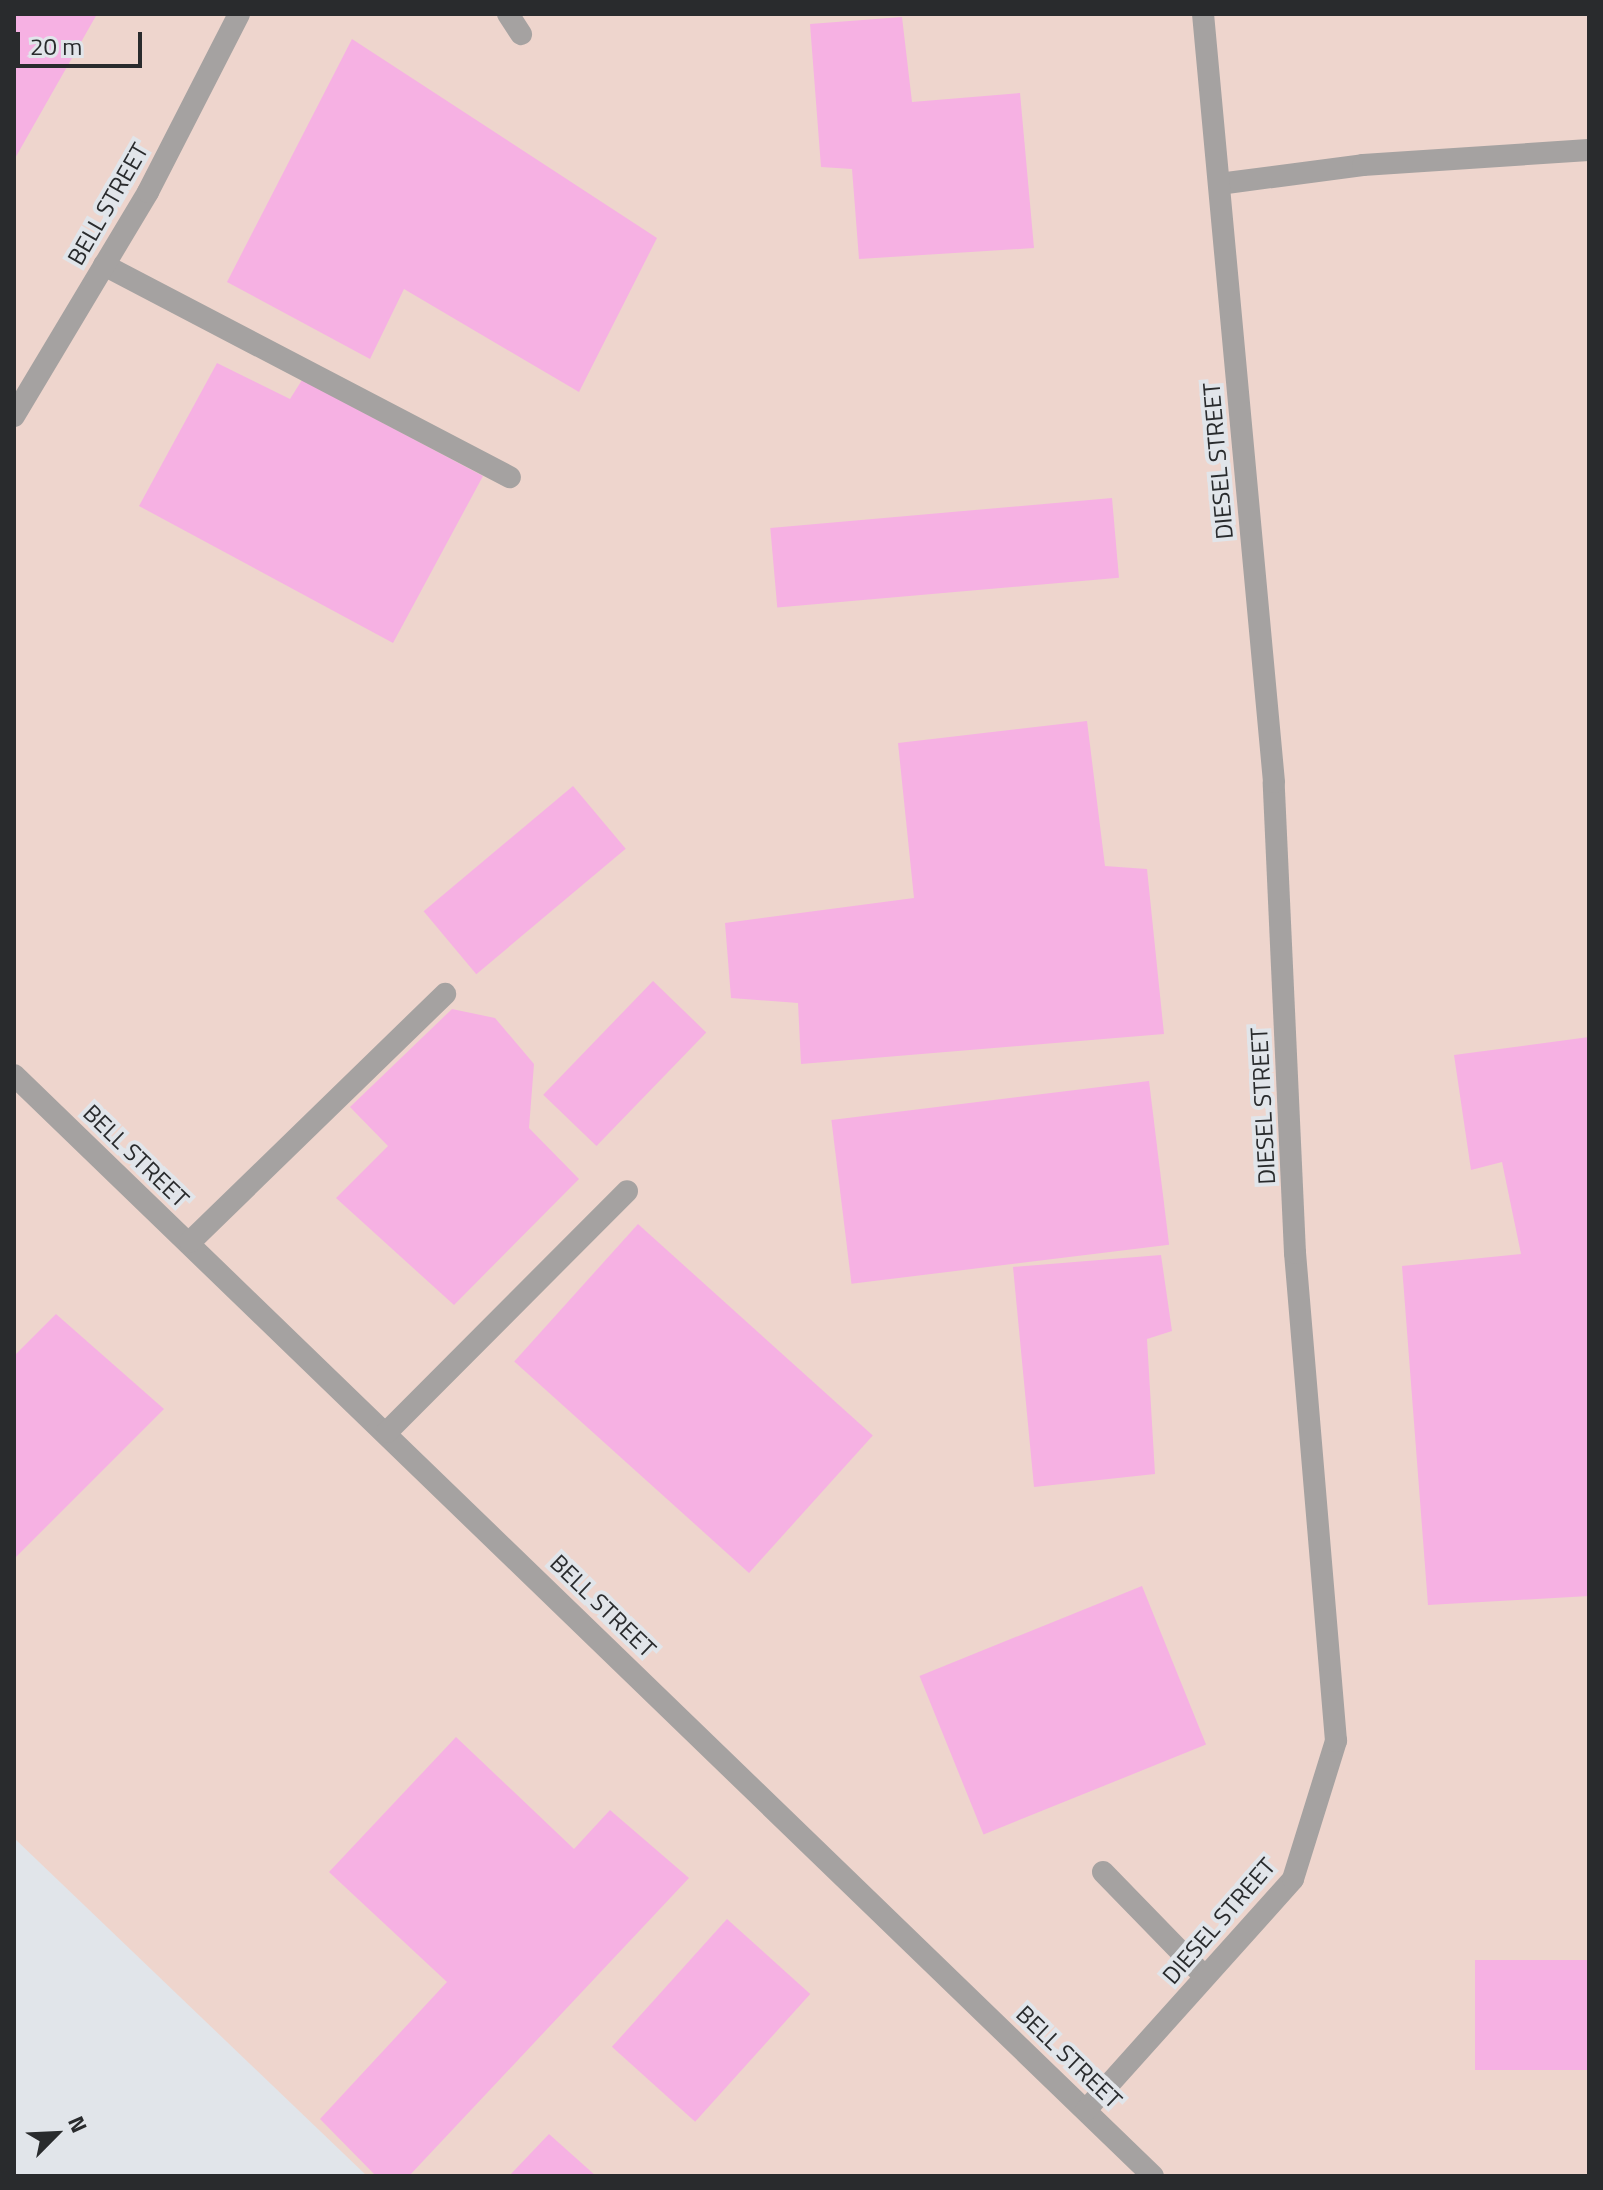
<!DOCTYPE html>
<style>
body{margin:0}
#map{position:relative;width:1603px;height:2190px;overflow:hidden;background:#e1e5ea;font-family:"Titillium Web",sans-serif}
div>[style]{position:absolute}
.industrial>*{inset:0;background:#eed5cd}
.building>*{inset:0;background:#f6b1e3;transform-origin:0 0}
.lane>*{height:22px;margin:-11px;padding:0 11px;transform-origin:11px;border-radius:11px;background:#a5a2a1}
span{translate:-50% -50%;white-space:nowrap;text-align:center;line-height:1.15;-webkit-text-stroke:8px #e1e5ea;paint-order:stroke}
.street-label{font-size:24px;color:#292b2d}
.frame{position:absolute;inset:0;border:16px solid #292b2d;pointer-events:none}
.north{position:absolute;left:16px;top:2094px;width:80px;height:80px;-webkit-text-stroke:6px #e1e5ea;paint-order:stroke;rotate:66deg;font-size:22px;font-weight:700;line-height:32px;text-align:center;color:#292b2d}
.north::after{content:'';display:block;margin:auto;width:28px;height:36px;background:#292b2d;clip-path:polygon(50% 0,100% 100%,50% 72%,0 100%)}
.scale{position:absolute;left:16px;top:32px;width:126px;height:36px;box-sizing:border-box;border:4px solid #292b2d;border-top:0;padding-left:10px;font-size:24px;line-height:28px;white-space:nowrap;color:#292b2d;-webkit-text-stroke:6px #e1e5ea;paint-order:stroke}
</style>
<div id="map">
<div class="industrial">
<div style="clip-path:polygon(14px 14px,1589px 14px,1589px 2176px,367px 2176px,14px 1838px)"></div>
</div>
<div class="building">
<div style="clip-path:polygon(14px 14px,97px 14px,14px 160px)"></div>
<div style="clip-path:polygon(902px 17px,912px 102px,1020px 93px,1034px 248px,859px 259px,852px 169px,821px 167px,810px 24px)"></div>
<div style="clip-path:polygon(352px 39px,657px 238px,579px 392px,404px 289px,370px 359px,227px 282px)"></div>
<div style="clip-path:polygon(217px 363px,290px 399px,302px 380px,483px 476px,393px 643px,139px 506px)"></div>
<div style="left:1112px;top:498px;width:80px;height:343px;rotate:85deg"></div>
<div style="clip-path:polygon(1087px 721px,1105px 866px,1147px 869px,1164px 1034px,801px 1064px,798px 1003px,731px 998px,725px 923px,914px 898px,898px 743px)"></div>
<div style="left:573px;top:786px;width:82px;height:195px;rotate:50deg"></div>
<div style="left:653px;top:981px;width:74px;height:158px;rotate:44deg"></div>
<div style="clip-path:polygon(452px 1009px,495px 1018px,534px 1064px,529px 1128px,579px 1179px,454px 1305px,336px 1198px,388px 1146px,350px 1107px)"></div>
<div style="clip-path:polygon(1589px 1037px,1589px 1596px,1428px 1605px,1402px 1266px,1521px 1254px,1502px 1162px,1471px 1170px,1454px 1055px)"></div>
<div style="left:1149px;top:1081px;width:165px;height:320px;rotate:83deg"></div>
<div style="left:638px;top:1224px;width:316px;height:185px;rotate:42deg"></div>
<div style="clip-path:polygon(1161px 1255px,1172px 1331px,1147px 1339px,1155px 1474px,1034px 1487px,1013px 1267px)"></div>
<div style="clip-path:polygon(56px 1314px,164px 1409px,14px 1559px,14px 1356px)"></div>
<div style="left:1142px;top:1586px;width:171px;height:240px;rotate:68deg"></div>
<div style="clip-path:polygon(456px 1737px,574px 1849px,610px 1810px,689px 1878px,409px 2176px,376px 2176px,320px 2119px,447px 1982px,329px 1872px)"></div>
<div style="left:727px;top:1919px;width:112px;height:172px;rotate:42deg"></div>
<div style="left:1589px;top:1960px;width:110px;height:114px;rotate:90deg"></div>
<div style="clip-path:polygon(549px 2134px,596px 2176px,509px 2176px)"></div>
</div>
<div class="lane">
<div style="left:508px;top:14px;width:24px;rotate:57deg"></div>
<div style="left:1219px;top:184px;width:145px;rotate:-7.5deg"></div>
<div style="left:1363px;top:165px;width:226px;rotate:-3.8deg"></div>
<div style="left:104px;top:265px;width:458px;rotate:27.6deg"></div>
<div style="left:14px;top:416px;width:261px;rotate:-59.1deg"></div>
<div style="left:148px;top:192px;width:200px;rotate:-62.9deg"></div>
<div style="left:14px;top:1075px;width:1584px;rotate:44.03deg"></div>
<div style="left:190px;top:1242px;width:356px;rotate:-44.2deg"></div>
<div style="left:387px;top:1432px;width:340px;rotate:-45.1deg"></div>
<div style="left:1103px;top:1872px;width:146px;rotate:45.8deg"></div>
<div style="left:1086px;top:2110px;width:310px;rotate:-48.1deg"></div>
<div style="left:1293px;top:1879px;width:145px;rotate:-72.7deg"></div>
<div style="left:1336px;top:1741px;width:490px;rotate:-94.8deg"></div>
<div style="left:1295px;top:1253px;width:471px;rotate:-92.6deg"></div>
<div style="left:1274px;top:782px;width:771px;rotate:-95.28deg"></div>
</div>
<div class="street-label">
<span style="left:108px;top:204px;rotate:-60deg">BELL STREET</span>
<span style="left:1218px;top:461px;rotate:-95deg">DIESEL STREET</span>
<span style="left:1263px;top:1106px;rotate:-93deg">DIESEL STREET</span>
<span style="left:136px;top:1156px;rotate:44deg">BELL STREET</span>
<span style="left:603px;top:1606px;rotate:44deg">BELL STREET</span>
<span style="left:1219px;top:1921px;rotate:-49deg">DIESEL STREET</span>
<span style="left:1069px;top:2057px;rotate:44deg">BELL STREET</span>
</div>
<div class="frame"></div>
<div class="north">N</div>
<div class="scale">20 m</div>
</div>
